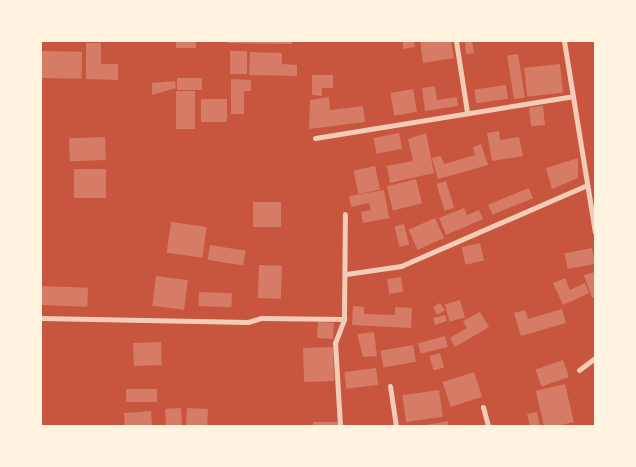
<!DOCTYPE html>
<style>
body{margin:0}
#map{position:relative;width:636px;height:467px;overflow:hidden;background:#c8553d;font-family:Raleway,sans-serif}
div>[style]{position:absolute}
.building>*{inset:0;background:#d67c66;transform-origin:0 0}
.minor>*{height:5px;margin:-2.5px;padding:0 2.5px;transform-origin:2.5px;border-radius:2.5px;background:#f1ccb7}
span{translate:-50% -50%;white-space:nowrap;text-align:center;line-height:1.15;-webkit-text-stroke:5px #fff3e0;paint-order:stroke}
.frame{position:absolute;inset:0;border:42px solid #fff3e0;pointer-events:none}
</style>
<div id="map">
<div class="building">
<div style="left:176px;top:41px;width:20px;height:7px"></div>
<div style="clip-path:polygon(227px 41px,292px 41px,292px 44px,227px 43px)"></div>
<div style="clip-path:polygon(403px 41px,414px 41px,415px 47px,403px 49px)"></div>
<div style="clip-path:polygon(420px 41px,451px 41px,454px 58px,423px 63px)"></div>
<div style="clip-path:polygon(465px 41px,472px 41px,474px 53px,466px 54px)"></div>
<div style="clip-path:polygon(86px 43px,101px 43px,101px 64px,118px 64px,118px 80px,86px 79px)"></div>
<div style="left:42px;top:51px;width:40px;height:27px;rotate:1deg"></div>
<div style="left:230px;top:51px;width:17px;height:23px"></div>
<div style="clip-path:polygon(250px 52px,282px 53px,282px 64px,297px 65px,297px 76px,249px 75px)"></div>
<div style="left:518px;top:54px;width:44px;height:11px;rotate:81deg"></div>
<div style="left:560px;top:64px;width:29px;height:36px;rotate:84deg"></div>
<div style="clip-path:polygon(312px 75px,333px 75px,333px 88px,322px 88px,322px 96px,312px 95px)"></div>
<div style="left:177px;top:78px;width:25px;height:12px"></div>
<div style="clip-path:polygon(231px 79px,251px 80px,251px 91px,244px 91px,244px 114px,231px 114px)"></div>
<div style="clip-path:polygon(175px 81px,176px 88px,152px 95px,152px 83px)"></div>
<div style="left:506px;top:85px;width:14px;height:32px;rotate:82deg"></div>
<div style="clip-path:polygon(435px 86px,437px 100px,457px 97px,458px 106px,425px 111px,422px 88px)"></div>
<div style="left:413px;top:89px;width:23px;height:23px;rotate:80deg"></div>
<div style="left:176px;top:91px;width:19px;height:38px"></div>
<div style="clip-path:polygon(329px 97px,330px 110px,363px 106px,365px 122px,309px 129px,310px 100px)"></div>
<div style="left:201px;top:99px;width:26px;height:23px"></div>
<div style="left:543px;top:106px;width:19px;height:14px;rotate:84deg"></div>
<div style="clip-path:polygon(499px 131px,500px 140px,519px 137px,523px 156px,492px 161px,487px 133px)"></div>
<div style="left:399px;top:133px;width:16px;height:26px;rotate:79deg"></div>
<div style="clip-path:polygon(426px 133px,434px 173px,390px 183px,387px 166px,413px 161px,408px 139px)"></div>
<div style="left:105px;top:137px;width:23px;height:36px;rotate:88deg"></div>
<div style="clip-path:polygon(481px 144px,488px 165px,438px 179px,432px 158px,441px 156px,444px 164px,475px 155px,473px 147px)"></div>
<div style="clip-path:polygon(578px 158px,578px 178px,552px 189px,546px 168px)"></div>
<div style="left:375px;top:166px;width:24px;height:22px;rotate:78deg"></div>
<div style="left:74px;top:169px;width:32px;height:29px"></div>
<div style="left:416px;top:179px;width:25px;height:30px;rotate:76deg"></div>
<div style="left:446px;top:181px;width:28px;height:10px;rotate:73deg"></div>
<div style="left:529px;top:188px;width:11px;height:44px;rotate:68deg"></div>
<div style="clip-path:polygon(384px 190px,389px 218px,363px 223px,361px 212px,371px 210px,369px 203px,351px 207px,349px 196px)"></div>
<div style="left:281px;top:202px;width:25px;height:28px;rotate:90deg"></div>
<div style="clip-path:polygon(464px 208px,467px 215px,479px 210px,483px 219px,446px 235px,439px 218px)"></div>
<div style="left:435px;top:218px;width:22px;height:29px;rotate:66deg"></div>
<div style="left:171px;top:222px;width:36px;height:31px;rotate:8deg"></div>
<div style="left:404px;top:224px;width:21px;height:10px;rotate:76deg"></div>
<div style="left:480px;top:243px;width:18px;height:19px;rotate:77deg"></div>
<div style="left:210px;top:245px;width:36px;height:15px;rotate:9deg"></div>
<div style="left:592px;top:248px;width:16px;height:28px;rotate:79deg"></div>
<div style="left:259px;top:265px;width:23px;height:33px;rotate:2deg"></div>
<div style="clip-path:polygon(595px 272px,595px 297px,592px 298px,584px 275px)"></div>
<div style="left:156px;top:276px;width:32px;height:30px;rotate:7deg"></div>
<div style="left:401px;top:277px;width:15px;height:14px;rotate:82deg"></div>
<div style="clip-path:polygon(565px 278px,570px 290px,585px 283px,589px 293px,563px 305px,553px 283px)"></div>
<div style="left:41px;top:286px;width:47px;height:19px;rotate:2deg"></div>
<div style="left:199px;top:292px;width:33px;height:14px;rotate:2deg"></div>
<div style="left:460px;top:300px;width:18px;height:16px;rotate:74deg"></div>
<div style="clip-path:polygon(440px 303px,445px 310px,437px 315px,433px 307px)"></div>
<div style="clip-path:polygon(353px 306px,364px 307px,364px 314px,395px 315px,395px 307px,412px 308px,411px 328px,352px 325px)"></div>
<div style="clip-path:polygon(562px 309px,566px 323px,521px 336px,514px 313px,525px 310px,528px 319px)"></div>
<div style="clip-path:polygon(480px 312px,489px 327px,455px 347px,450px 338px,467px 328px,463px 321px)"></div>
<div style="clip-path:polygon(445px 315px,447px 321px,435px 325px,433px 318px)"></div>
<div style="left:318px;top:322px;width:16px;height:16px;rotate:4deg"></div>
<div style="clip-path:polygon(374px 332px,377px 356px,363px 357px,357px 334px)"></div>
<div style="left:445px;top:336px;width:11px;height:28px;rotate:75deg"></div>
<div style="left:161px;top:342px;width:23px;height:28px;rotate:88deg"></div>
<div style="left:413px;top:345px;width:17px;height:33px;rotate:80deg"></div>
<div style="left:333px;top:347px;width:34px;height:30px;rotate:88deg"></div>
<div style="left:440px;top:353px;width:15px;height:11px;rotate:74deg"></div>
<div style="left:563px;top:360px;width:18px;height:29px;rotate:71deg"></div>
<div style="left:376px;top:368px;width:17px;height:32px;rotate:83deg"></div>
<div style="left:474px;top:372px;width:26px;height:33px;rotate:72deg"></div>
<div style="left:565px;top:384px;width:39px;height:30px;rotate:77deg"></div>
<div style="left:126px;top:389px;width:31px;height:13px"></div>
<div style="left:439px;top:390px;width:27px;height:37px;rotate:82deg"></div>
<div style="left:181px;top:408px;width:18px;height:16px;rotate:87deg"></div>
<div style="left:187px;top:408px;width:21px;height:18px;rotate:3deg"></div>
<div style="left:151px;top:411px;width:15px;height:27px;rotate:86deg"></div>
<div style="clip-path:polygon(537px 412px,540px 426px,530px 426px,527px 414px)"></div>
<div style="clip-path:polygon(448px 421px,449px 426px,426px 426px,426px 425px)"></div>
<div style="left:313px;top:422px;width:25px;height:4px"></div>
</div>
<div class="minor">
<div style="left:456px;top:41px;width:72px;rotate:81.2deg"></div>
<div style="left:564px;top:41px;width:193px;rotate:80.8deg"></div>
<div style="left:315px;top:138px;width:261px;rotate:-9.2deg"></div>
<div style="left:346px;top:274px;width:56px;rotate:-8.3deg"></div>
<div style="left:401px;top:266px;width:203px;rotate:-23.5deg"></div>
<div style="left:41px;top:318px;width:207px;rotate:1.1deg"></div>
<div style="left:248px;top:322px;width:14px;rotate:-17deg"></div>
<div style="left:261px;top:318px;width:83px;rotate:0.7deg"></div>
<div style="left:579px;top:370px;width:20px;rotate:-37deg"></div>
<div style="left:390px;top:386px;width:40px;rotate:81.5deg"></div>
<div style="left:483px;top:407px;width:20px;rotate:75deg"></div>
<div style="left:340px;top:426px;width:83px;rotate:-93.4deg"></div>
<div style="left:335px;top:343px;width:26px;rotate:-69deg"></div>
<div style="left:344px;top:319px;width:105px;rotate:-89.5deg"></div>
</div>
<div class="frame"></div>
</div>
